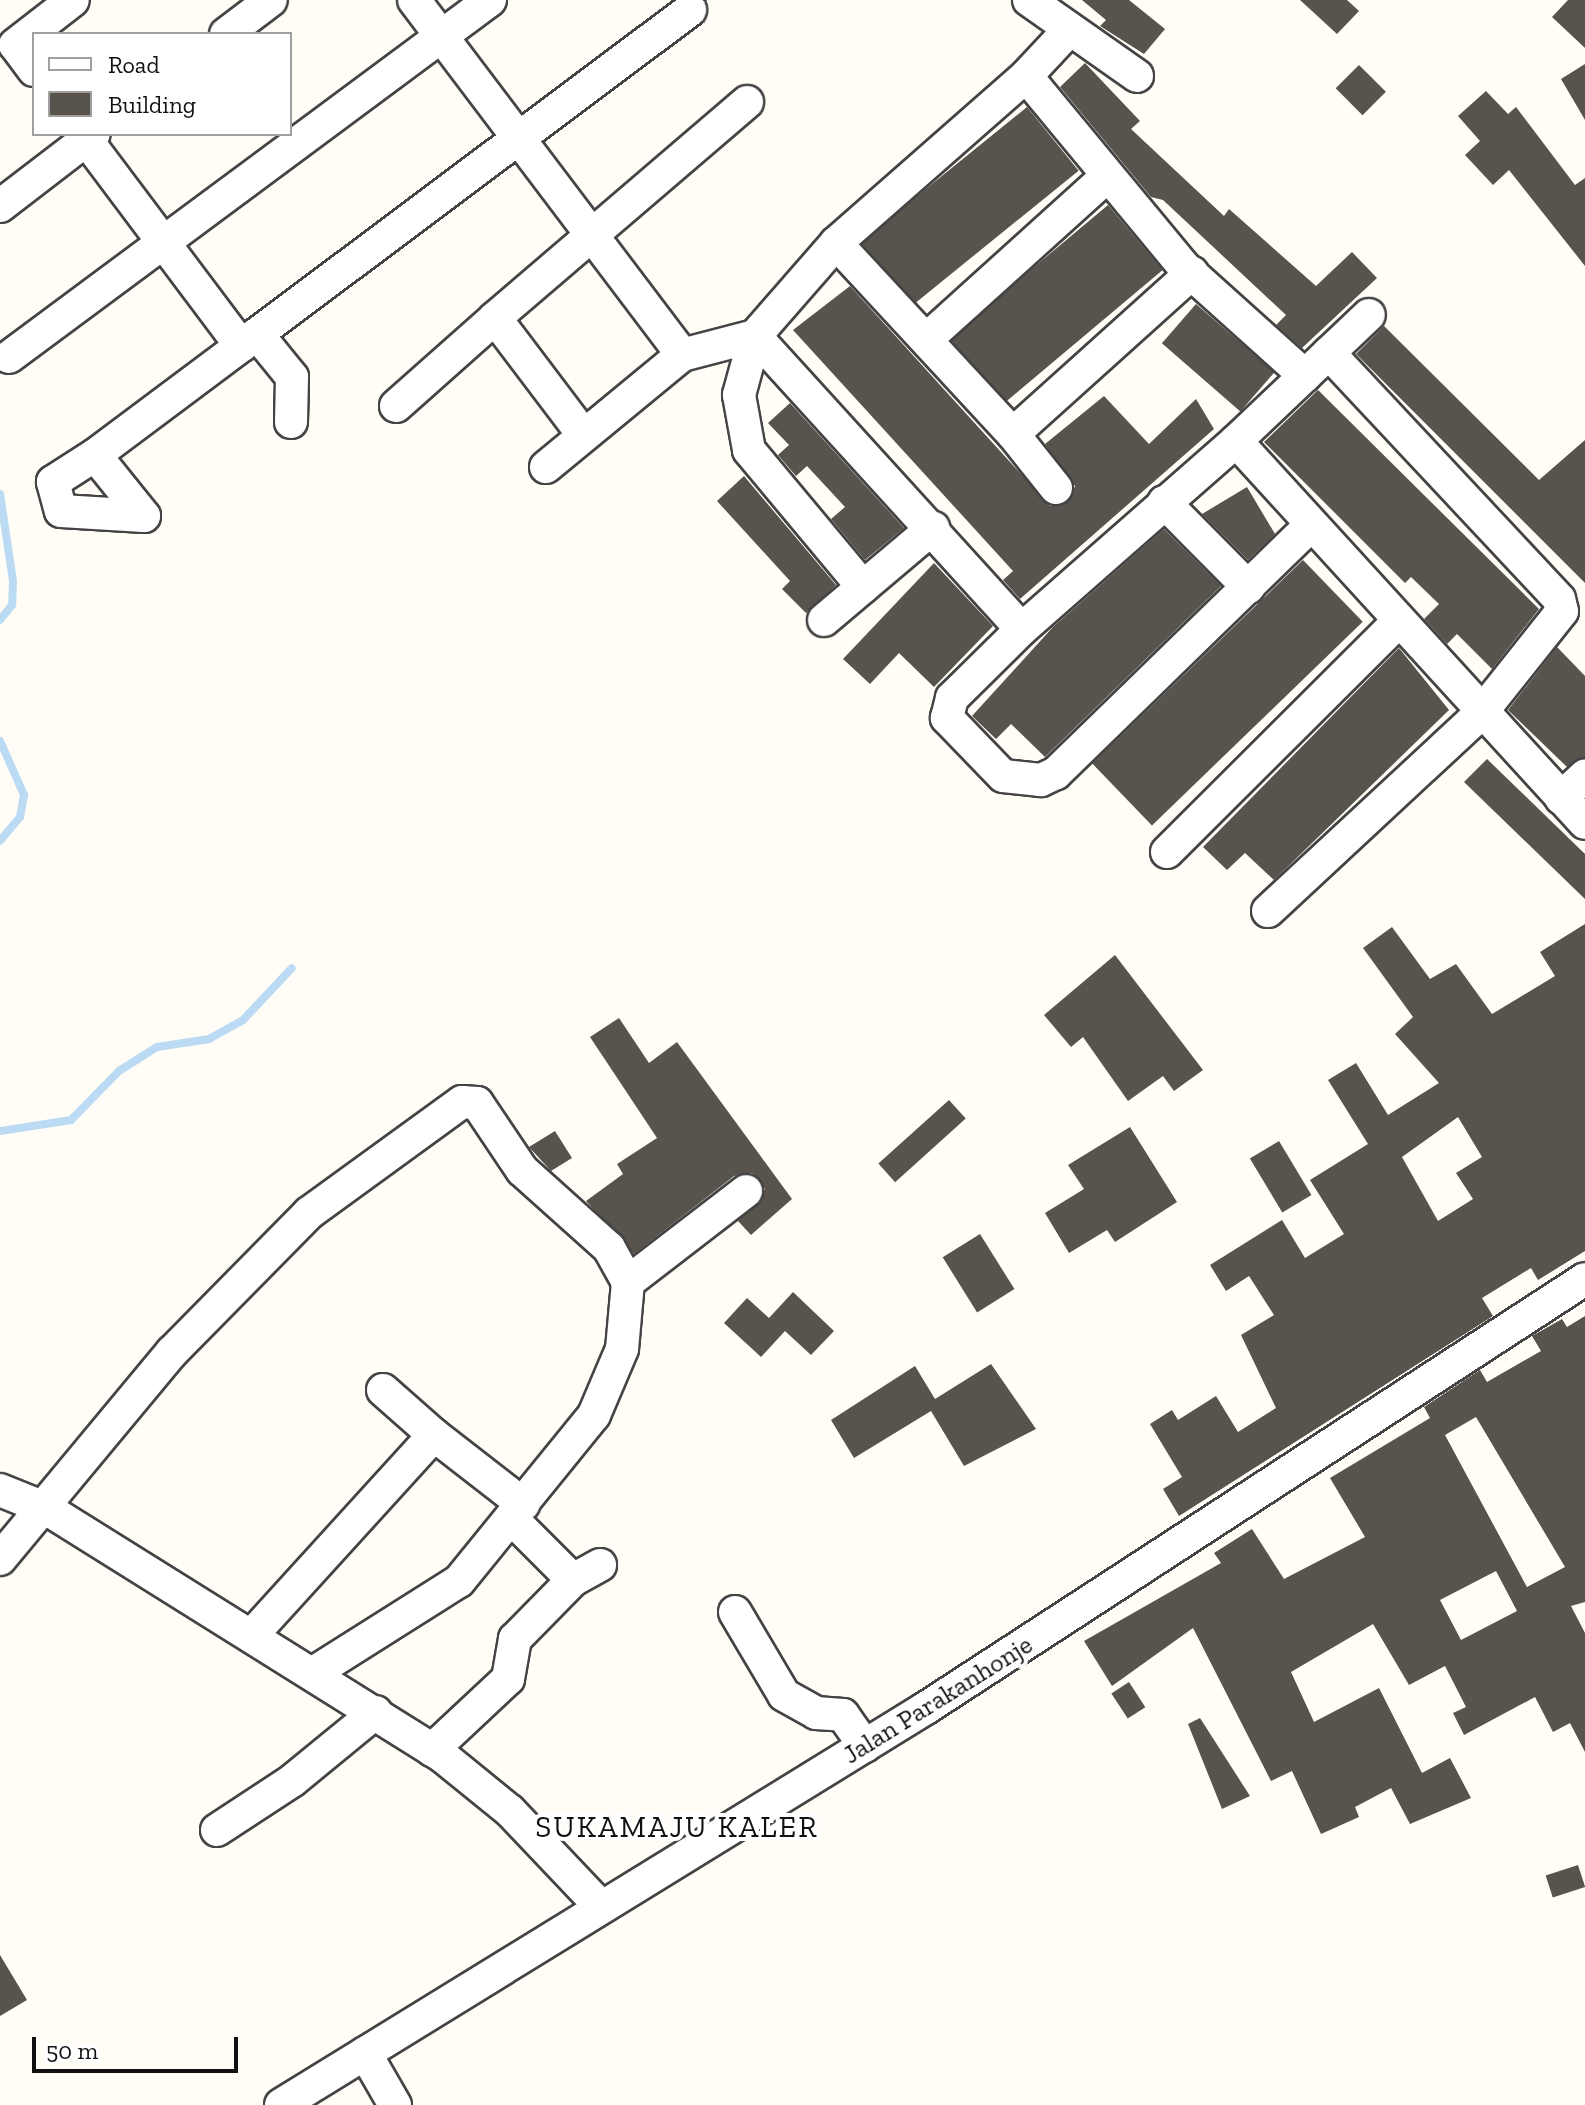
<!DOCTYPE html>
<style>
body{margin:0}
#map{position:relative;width:1585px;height:2105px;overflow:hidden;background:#fffdf5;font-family:"Zilla Slab",serif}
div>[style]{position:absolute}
.stream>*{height:8px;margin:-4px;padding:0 4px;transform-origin:4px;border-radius:4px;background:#bbdbf4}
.building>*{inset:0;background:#59534d;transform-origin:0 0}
.roads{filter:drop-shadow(2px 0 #444) drop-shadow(-2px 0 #444) drop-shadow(0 2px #444) drop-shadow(0 -2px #444)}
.street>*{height:32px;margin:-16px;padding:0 16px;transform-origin:16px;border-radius:16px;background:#fff}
span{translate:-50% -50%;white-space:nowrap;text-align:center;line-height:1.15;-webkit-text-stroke:8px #fff;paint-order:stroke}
.street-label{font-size:26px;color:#111}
.quarter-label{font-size:30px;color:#111;letter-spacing:2px}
.legend{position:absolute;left:32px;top:32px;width:260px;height:104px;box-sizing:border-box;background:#fff;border:2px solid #a0a0a0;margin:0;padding:10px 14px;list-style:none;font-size:24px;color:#111}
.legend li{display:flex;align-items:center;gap:16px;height:40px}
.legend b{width:40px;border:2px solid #a0a0a0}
.scale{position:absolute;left:32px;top:2037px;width:206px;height:36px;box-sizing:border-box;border:4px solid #111;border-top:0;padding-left:10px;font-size:24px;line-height:28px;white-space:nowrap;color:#111;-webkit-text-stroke:6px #fff;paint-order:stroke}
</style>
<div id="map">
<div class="stream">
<div style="left:0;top:494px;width:88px;rotate:81.5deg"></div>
<div style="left:13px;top:581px;width:24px;rotate:92deg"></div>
<div style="left:12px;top:605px;width:19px;rotate:129deg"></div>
<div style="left:0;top:741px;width:59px;rotate:66deg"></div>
<div style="left:24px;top:795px;width:22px;rotate:100deg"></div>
<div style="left:20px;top:817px;width:31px;rotate:130deg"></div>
<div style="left:0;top:1131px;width:72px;rotate:-8.8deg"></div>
<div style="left:71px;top:1120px;width:69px;rotate:-45.6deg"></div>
<div style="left:119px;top:1071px;width:45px;rotate:-32.3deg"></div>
<div style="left:157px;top:1047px;width:53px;rotate:-8.7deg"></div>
<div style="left:209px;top:1039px;width:39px;rotate:-29deg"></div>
<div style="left:243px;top:1020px;width:71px;rotate:-46.7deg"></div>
</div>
<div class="building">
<div style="clip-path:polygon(1082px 0,1129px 0,1165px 29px,1144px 54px,1100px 26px,1106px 20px)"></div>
<div style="clip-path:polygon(1300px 0,1347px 0,1359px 11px,1337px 34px)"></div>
<div style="clip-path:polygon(1568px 0,1585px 0,1585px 48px,1552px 17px)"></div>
<div style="clip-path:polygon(1085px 63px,1140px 121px,1131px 129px,1224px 216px,1229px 209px,1316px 286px,1352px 252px,1377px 278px,1302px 348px,1276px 325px,1286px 315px,1163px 200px,1151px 197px,1060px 87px)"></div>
<div style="clip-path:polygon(1585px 64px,1585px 120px,1561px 79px)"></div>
<div style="left:1359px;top:65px;width:38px;height:33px;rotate:45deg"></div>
<div style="clip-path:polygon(1486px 91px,1508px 114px,1516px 107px,1575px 185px,1585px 178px,1585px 266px,1509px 170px,1493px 185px,1465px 155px,1480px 141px,1458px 116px)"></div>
<div style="left:1027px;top:107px;width:82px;height:214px;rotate:51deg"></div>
<div style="left:1108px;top:205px;width:85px;height:207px;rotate:50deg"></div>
<div style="clip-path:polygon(850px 286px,1050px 506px,1068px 502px,1075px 486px,1045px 444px,1104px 396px,1149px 444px,1196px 399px,1214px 429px,1020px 599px,1003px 580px,1013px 571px,793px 330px)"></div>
<div style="left:1196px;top:304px;width:104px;height:52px;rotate:41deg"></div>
<div style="clip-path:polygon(1384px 326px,1539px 480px,1585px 440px,1585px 583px,1356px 354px)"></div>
<div style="clip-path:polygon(1318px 390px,1539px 609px,1492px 669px,1457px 634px,1447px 644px,1424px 619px,1439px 604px,1411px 577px,1405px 583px,1264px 442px)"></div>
<div style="clip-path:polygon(790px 403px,904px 528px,865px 560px,831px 519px,845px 507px,807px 466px,796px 476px,778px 455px,789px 445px,768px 423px)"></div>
<div style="clip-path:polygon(744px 476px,836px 585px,806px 613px,782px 589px,790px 581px,717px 501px)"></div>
<div style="clip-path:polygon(1247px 487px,1275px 534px,1248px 560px,1202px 514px)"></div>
<div style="clip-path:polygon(1164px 529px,1221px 586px,1045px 757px,1011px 724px,996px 739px,972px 716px,1053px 627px)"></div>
<div style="left:1303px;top:560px;width:86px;height:293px;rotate:46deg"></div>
<div style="clip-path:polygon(934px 563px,993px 626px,934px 687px,899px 653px,870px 684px,843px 659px)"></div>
<div style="clip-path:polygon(1557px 647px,1585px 676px,1585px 758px,1567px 767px,1508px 710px)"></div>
<div style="clip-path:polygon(1399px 648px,1449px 710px,1274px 880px,1245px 853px,1227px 870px,1203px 847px)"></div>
<div style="clip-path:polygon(1487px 759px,1585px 854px,1585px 899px,1464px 782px)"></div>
<div style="clip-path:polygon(evenodd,1585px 924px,1585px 1251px,1538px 1280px,1531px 1268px,1482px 1298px,1493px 1316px,1179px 1516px,1163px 1489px,1182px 1477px,1150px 1424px,1172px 1410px,1178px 1420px,1216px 1396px,1238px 1432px,1276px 1408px,1241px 1335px,1274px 1315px,1249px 1276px,1226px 1291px,1210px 1265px,1282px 1220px,1305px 1258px,1344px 1234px,1310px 1180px,1368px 1144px,1328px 1080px,1356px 1063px,1388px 1115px,1439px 1083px,1395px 1034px,1413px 1017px,1363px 948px,1392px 927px,1430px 979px,1456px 964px,1492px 1014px,1555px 976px,1540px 952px,1585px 924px,1458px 1117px,1482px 1157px,1456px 1173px,1473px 1199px,1438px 1221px,1402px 1157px,1458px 1117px)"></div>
<div style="clip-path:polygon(1115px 955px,1203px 1070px,1174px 1091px,1163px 1076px,1128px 1101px,1083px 1037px,1071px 1047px,1044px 1015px)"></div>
<div style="clip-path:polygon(619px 1018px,649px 1063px,677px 1042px,792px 1199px,751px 1235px,738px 1221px,765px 1189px,752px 1173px,734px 1176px,634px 1254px,586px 1201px,623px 1174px,617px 1164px,657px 1138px,590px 1037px)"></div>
<div style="left:949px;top:1100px;width:25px;height:95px;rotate:48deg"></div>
<div style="clip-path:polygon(1130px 1127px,1177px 1202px,1115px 1242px,1107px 1230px,1069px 1253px,1045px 1213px,1084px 1189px,1068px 1165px)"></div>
<div style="clip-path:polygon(555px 1131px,572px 1158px,551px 1171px,529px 1147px)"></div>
<div style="left:1279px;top:1141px;width:63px;height:34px;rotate:59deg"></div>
<div style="left:980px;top:1234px;width:65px;height:44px;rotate:58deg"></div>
<div style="clip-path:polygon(793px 1292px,834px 1331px,811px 1355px,785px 1331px,761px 1357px,724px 1323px,747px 1298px,769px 1318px)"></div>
<div style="clip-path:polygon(evenodd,1585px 1316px,1585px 1602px,1571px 1606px,1585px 1633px,1585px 1752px,1570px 1723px,1553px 1732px,1535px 1697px,1464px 1735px,1453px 1713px,1466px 1707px,1445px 1666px,1409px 1685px,1373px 1624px,1291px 1672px,1314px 1722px,1379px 1688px,1422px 1773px,1450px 1758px,1471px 1798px,1410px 1824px,1391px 1788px,1355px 1807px,1359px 1817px,1321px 1834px,1292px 1771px,1271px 1781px,1193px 1628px,1112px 1686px,1084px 1641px,1221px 1563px,1214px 1553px,1252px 1529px,1284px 1579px,1365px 1537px,1330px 1478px,1430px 1418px,1424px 1407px,1480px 1370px,1487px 1382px,1541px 1351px,1532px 1336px,1562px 1319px,1567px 1327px,1585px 1316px,1476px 1417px,1565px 1567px,1527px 1587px,1445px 1435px,1476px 1417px,1585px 1316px,1496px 1571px,1517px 1611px,1461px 1640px,1440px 1600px,1496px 1571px)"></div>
<div style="clip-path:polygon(991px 1364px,1036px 1429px,964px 1466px,931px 1411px,854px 1458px,831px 1420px,915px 1366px,935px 1399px)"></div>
<div style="left:1129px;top:1682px;width:30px;height:21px;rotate:57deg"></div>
<div style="clip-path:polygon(1200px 1718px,1250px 1796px,1222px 1809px,1188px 1724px)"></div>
<div style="left:1578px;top:1865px;width:23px;height:34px;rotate:72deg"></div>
<div style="clip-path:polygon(0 1955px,27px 2000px,0 2016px)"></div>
</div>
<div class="roads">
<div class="street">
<div style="left:414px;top:0;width:445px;rotate:52.9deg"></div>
<div style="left:682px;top:355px;width:75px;rotate:-14.6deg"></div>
<div style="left:755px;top:336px;width:396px;rotate:47.7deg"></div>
<div style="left:1029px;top:0;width:132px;rotate:35.1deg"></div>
<div style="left:226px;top:34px;width:56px;rotate:-37.1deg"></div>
<div style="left:34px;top:70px;width:31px;rotate:-127deg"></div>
<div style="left:15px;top:45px;width:73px;rotate:-37.8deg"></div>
<div style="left:1026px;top:76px;width:64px;rotate:-46.9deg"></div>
<div style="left:82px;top:134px;width:265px;rotate:53.1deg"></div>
<div style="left:0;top:206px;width:118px;rotate:-37.5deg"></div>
<div style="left:836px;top:243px;width:260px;rotate:47.2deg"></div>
<div style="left:1013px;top:434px;width:241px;rotate:-42deg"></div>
<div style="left:495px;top:318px;width:332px;rotate:-40.6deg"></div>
<div style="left:929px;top:337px;width:240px;rotate:-42.1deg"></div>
<div style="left:9px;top:357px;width:599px;rotate:-36.58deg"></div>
<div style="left:396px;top:406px;width:132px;rotate:-41.6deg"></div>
<div style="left:495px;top:318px;width:144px;rotate:52.9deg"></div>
<div style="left:291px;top:422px;width:45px;rotate:-88.7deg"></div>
<div style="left:292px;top:377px;width:55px;rotate:-129.1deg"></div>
<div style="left:257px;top:334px;width:541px;rotate:-36.81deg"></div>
<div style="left:1013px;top:434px;width:69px;rotate:51.5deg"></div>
<div style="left:1236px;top:441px;width:183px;rotate:-43.5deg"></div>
<div style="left:95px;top:455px;width:50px;rotate:147.3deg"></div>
<div style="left:53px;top:482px;width:30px;rotate:75deg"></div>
<div style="left:61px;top:511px;width:83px;rotate:3.4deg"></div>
<div style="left:144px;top:516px;width:78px;rotate:-128.8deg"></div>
<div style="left:95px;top:455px;width:202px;rotate:-36.8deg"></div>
<div style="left:546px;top:467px;width:176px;rotate:-39.5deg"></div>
<div style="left:1164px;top:502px;width:120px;rotate:45.3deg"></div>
<div style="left:1311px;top:525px;width:356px;rotate:135.8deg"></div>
<div style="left:1056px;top:773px;width:17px;rotate:155deg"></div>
<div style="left:1041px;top:780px;width:38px;rotate:-174deg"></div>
<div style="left:1003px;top:776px;width:81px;rotate:-134deg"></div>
<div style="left:947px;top:718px;width:21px;rotate:-76deg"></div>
<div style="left:952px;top:698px;width:98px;rotate:-44.6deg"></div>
<div style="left:1022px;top:629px;width:285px;rotate:-41.3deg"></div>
<div style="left:1236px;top:441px;width:517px;rotate:47.58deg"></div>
<div style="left:863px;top:587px;width:178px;rotate:-129.8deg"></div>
<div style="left:749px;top:450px;width:56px;rotate:-100.3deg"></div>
<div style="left:739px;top:395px;width:61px;rotate:-74.8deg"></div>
<div style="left:755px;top:336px;width:123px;rotate:-48.9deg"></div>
<div style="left:836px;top:243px;width:253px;rotate:-41.3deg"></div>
<div style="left:1026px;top:76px;width:246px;rotate:50.4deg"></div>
<div style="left:1183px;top:266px;width:164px;rotate:42deg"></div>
<div style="left:824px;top:620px;width:143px;rotate:-40.2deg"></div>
<div style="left:1561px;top:798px;width:33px;rotate:-43deg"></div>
<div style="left:1167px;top:852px;width:327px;rotate:-44.9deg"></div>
<div style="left:1268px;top:911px;width:291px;rotate:-42.9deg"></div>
<div style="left:1481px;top:713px;width:130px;rotate:-51.5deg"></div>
<div style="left:1562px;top:611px;width:12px;rotate:-104deg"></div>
<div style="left:1559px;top:599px;width:337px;rotate:-133.1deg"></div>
<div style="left:628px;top:1282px;width:149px;rotate:-37.6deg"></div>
<div style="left:434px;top:1435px;width:113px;rotate:37.8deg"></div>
<div style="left:0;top:1490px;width:51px;rotate:22deg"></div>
<div style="left:47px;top:1509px;width:464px;rotate:32deg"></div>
<div style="left:441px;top:1755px;width:89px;rotate:39.1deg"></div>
<div style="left:510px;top:1811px;width:132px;rotate:46.5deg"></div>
<div style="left:0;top:1559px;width:269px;rotate:-50.3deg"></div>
<div style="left:172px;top:1352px;width:195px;rotate:-45.4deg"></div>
<div style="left:309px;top:1213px;width:189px;rotate:-36deg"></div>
<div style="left:462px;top:1102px;width:15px;rotate:4deg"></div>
<div style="left:477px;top:1103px;width:81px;rotate:56.1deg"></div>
<div style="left:522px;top:1170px;width:117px;rotate:41.9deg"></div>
<div style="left:609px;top:1248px;width:39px;rotate:61deg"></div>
<div style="left:628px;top:1282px;width:67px;rotate:95.1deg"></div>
<div style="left:622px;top:1349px;width:72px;rotate:113deg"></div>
<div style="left:594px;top:1415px;width:214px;rotate:129.1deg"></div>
<div style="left:459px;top:1581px;width:170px;rotate:147.7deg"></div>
<div style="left:573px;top:1580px;width:31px;rotate:-29deg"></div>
<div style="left:735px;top:1612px;width:96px;rotate:59.4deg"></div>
<div style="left:784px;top:1695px;width:37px;rotate:29deg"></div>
<div style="left:816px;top:1713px;width:27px;rotate:4deg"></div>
<div style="left:843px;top:1715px;width:38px;rotate:55deg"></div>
<div style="left:253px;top:1634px;width:269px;rotate:-47.7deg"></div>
<div style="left:434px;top:1435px;width:68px;rotate:-138.6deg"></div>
<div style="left:432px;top:1750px;width:104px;rotate:-43.1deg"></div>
<div style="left:508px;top:1679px;width:41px;rotate:-80.1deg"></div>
<div style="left:515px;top:1639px;width:83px;rotate:-45.5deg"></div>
<div style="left:573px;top:1580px;width:88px;rotate:-135deg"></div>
<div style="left:217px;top:1830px;width:91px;rotate:-33.3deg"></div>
<div style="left:293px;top:1780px;width:107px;rotate:-39.3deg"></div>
<div style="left:365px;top:2053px;width:60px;rotate:60deg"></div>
<div style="left:281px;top:2105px;width:757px;rotate:-31.61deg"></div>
<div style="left:926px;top:1708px;width:786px;rotate:-33.06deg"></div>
</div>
</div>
<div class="street-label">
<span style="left:938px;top:1700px;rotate:-32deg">Jalan Parakanhonje</span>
</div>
<div class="quarter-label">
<span style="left:677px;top:1827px">SUKAMAJU KALER</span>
</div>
<ul class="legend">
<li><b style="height:10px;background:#fff"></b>Road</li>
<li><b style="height:22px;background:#59534d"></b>Building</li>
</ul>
<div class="scale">50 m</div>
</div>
